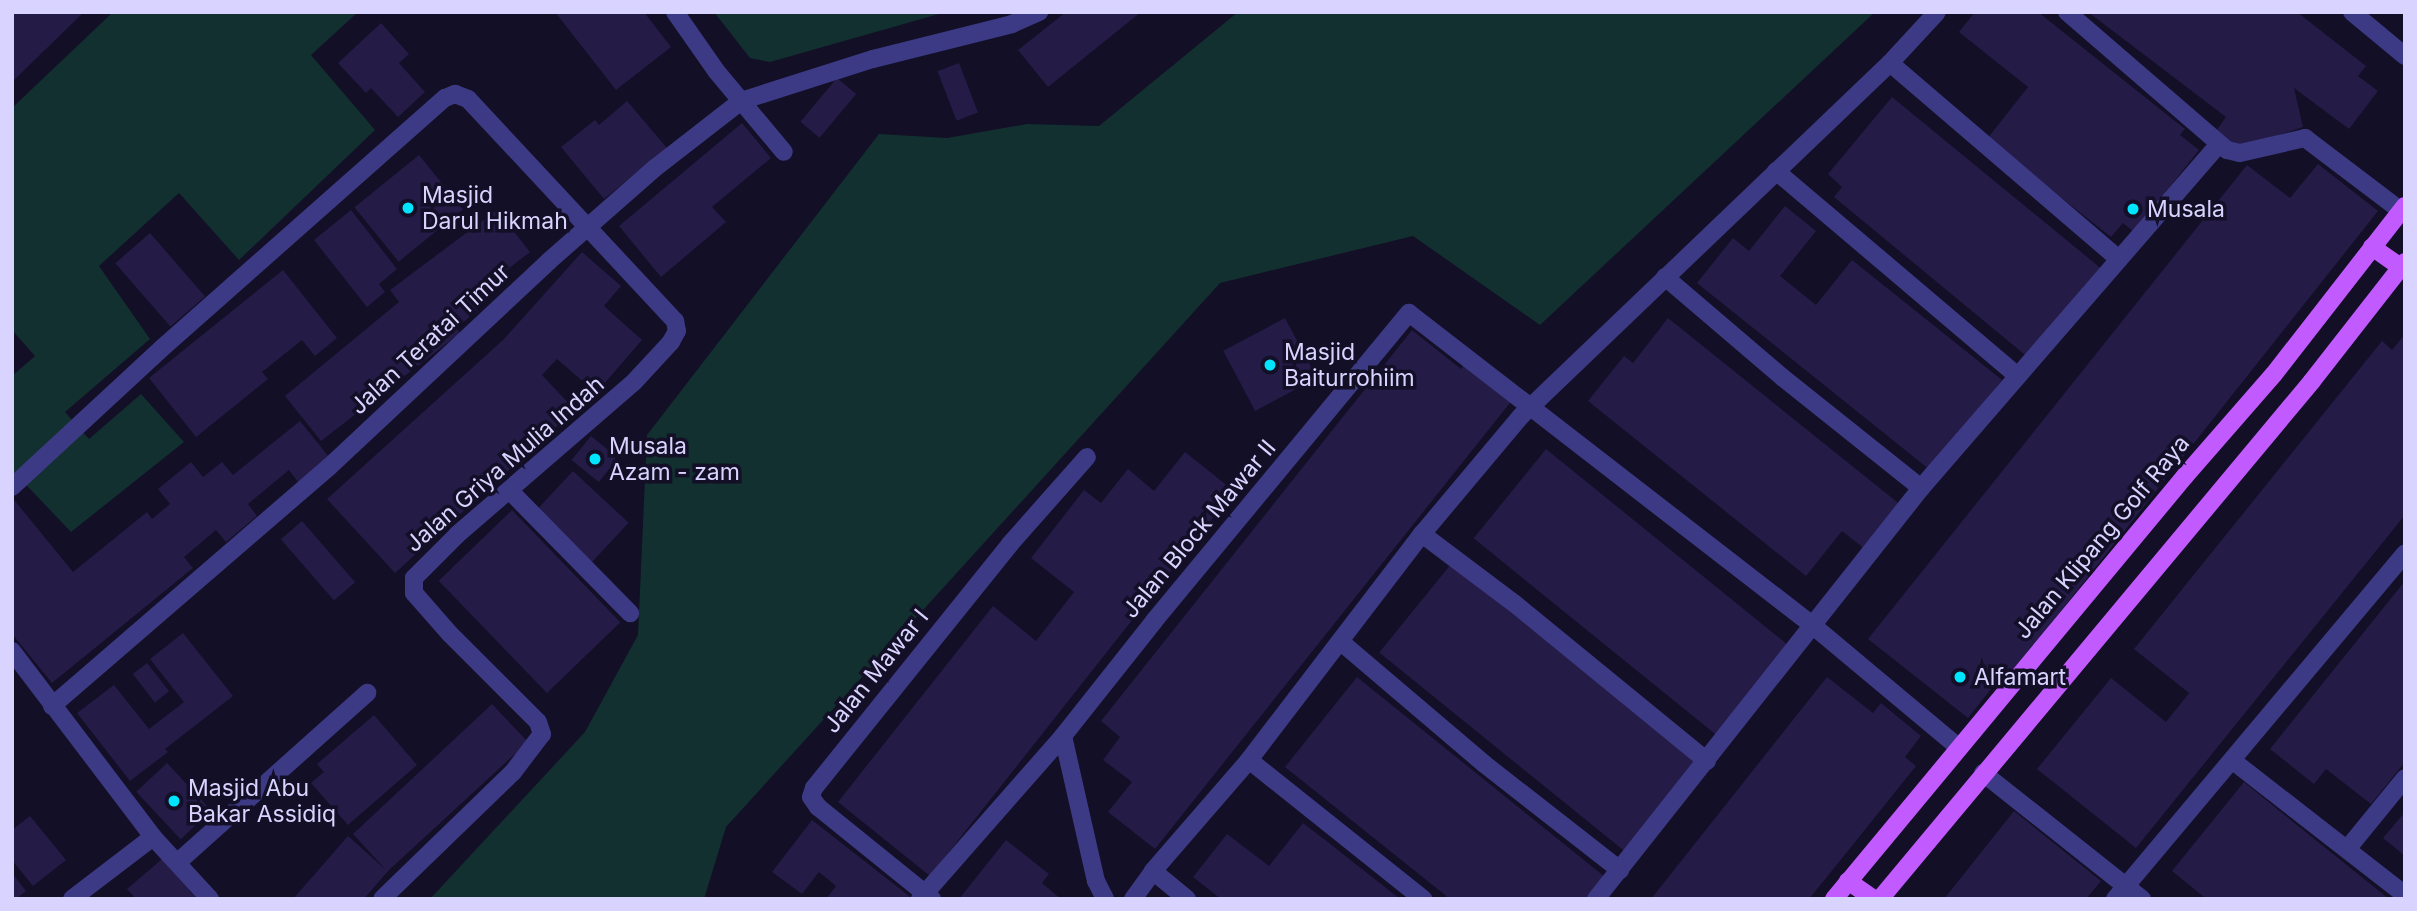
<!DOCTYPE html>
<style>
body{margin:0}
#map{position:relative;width:2417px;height:911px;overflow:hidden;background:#130f26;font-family:Inter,sans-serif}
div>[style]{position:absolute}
.green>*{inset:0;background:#12302f}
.building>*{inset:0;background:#241b47;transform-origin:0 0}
.minor>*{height:18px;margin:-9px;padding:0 9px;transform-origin:9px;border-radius:9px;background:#3d3a85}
.major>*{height:18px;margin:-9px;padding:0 9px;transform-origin:9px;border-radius:9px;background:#c25bff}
.dots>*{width:19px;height:19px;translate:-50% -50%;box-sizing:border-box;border:4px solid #130f26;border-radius:50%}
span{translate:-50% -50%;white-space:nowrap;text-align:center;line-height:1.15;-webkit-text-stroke:7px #130f26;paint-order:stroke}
.poi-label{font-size:23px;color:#d9d4ff}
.left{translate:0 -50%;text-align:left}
.street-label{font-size:23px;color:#d9d4ff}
.frame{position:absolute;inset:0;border:14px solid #d9d4ff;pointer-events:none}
</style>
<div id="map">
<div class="green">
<div style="clip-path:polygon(113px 12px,358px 12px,311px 55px,375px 130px,239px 260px,179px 193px,99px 266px,150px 339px,65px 412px,89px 439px,141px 394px,184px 442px,71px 532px,12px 470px,12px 376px,35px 356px,12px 330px,12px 108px)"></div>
<div style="clip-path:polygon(714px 12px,946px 12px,770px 62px,750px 58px)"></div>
<div style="clip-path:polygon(1238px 12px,1875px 12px,1540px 325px,1413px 236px,1220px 283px,726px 827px,704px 899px,430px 899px,585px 732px,638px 635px,647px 435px,879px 134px,947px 138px,1027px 124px,1099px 126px)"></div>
</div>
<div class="building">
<div style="clip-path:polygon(12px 12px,84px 12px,12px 82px)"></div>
<div style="clip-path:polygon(555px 12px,644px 12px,671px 47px,616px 90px)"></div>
<div style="clip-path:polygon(1066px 12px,1141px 12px,1048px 87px,1018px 50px)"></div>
<div style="clip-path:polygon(1975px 12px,2038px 12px,2185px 129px,2180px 135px,2199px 150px,2134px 232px,2123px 223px,2111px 237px,1987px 139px,2028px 87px,1959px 32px)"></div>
<div style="clip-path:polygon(2088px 12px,2297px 12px,2366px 66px,2358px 76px,2378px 91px,2349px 129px,2294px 88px,2303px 127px,2238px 149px,2216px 131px,2226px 117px)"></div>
<div style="clip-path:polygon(381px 23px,409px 54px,399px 63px,425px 92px,398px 117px,371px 88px,366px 93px,338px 63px)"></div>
<div style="left:959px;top:63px;width:53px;height:23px;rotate:69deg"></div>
<div style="left:837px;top:78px;width:25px;height:57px;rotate:40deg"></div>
<div style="clip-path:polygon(1892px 97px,2103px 270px,2030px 359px,1834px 197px,1842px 187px,1828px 174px)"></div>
<div style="clip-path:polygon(627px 101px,667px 148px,604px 199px,561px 147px,595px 120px,599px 125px)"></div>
<div style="clip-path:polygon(742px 123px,771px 158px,712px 207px,726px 222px,661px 277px,619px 226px)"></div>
<div style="left:419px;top:155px;width:70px;height:83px;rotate:51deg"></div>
<div style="clip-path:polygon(2318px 164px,2378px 211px,2007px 679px,2002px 675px,1968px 718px,1868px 639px,2247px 165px,2290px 198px)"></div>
<div style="clip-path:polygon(1785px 206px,1816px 231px,1780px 276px,1816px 305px,1852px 260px,2002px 380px,1930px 470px,1697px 283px,1733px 238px,1749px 251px)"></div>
<div style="clip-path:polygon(351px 210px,397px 269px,379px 284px,385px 292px,367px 307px,314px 240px)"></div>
<div style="clip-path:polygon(497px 210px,530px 252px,469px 299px,478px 310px,456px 328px,460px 333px,321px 441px,285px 396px,399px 302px,390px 290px)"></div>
<div style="left:150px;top:233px;width:84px;height:46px;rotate:49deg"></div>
<div style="clip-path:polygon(582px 252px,621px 286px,604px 306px,642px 340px,596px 393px,557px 359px,542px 375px,575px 410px,395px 573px,327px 499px,503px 340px)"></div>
<div style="clip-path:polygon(283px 270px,337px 338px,315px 356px,302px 340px,262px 372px,268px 379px,196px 437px,149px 378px)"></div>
<div style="left:1285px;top:318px;width:68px;height:70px;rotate:62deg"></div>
<div style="clip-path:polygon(1668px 318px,1902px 506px,1866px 550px,1842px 531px,1806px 576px,1588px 401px,1624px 356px,1633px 363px)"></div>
<div style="clip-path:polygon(1412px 330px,1461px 369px,1466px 362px,1513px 399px,1155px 849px,1108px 812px,1132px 782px,1103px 760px,1120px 737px,1101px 721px)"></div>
<div style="clip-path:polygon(2405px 334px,2405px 515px,2136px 848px,2037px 769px,2111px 678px,2166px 722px,2189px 693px,2134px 649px,2382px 341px,2392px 350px)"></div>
<div style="clip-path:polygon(300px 421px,329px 457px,298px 482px,289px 470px,248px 504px,257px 516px,226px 542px,216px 530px,184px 557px,193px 568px,52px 683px,12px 634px,12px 503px,15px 501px,73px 572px,147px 512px,152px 519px,170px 504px,158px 489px,191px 462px,203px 477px,222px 462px,233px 475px)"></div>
<div style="left:591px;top:436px;width:35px;height:31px;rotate:39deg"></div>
<div style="left:1546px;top:449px;width:312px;height:115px;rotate:39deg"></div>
<div style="clip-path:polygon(1185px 452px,1234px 491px,930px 876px,838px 802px,993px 606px,1036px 641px,1074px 592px,1031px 558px,1084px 490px,1101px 503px,1128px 469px,1154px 491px)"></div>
<div style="left:573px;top:471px;width:76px;height:54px;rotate:43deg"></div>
<div style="left:512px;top:510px;width:156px;height:102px;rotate:46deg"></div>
<div style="left:302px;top:521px;width:81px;height:28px;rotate:49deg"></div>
<div style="left:1451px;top:564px;width:317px;height:114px;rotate:39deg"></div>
<div style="clip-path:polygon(2405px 581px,2405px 762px,2371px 804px,2326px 769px,2314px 784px,2270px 749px)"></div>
<div style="clip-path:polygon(183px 633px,233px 696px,165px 749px,168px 752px,130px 781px,77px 713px,114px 685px,149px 729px,184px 702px,150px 659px)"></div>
<div style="left:147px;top:663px;width:36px;height:18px;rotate:52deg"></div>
<div style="clip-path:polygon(1357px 677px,1605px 877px,1587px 899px,1450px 899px,1285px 767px)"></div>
<div style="clip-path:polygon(1827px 677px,1873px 713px,1881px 703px,1921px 736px,1905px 757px,1916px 766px,1839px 862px,1809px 899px,1651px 899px)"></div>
<div style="clip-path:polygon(492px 704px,528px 742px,388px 871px,364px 899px,293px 899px,348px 836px,386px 870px,353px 834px)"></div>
<div style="clip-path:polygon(374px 715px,417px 765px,348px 825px,311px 783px,324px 772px,317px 764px)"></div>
<div style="left:167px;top:763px;width:65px;height:42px;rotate:47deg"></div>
<div style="clip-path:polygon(2244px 782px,2297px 825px,2389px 899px,2204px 897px,2172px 871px)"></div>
<div style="clip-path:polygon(2014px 811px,2101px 881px,2086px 899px,1944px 899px)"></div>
<div style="clip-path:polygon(2405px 812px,2405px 856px,2383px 838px)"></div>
<div style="clip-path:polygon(30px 816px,66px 860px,33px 886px,12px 860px,12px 830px)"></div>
<div style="clip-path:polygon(812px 820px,913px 899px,826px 899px,836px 886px,819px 872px,802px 894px,772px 872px)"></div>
<div style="clip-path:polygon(1303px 823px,1329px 843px,1400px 899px,1221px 899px,1193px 877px,1227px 834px,1269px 866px)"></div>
<div style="clip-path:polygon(1006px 840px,1049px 874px,1042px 883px,1061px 899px,959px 899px)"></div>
<div style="clip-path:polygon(162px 859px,197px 899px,136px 899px,127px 889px)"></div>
<div style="clip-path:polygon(12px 873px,26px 891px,16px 899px,12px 899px)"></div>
</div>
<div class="minor">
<div style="left:675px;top:12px;width:73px;rotate:55deg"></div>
<div style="left:717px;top:72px;width:104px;rotate:50.1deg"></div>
<div style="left:2067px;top:12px;width:211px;rotate:40.8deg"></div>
<div style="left:2227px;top:150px;width:13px;rotate:13deg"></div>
<div style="left:2240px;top:153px;width:67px;rotate:-13deg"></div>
<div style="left:2305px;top:138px;width:121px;rotate:37.2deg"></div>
<div style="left:2352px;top:12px;width:69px;rotate:39.7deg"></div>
<div style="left:1890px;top:63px;width:301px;rotate:40.6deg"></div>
<div style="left:1776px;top:171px;width:317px;rotate:40.3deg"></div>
<div style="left:1665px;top:277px;width:154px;rotate:40.5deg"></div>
<div style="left:1782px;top:377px;width:178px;rotate:38.6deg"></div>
<div style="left:12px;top:487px;width:203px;rotate:-42.8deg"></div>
<div style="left:161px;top:349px;width:379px;rotate:-41.5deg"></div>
<div style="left:445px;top:98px;width:11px;rotate:-22deg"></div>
<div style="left:455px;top:94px;width:14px;rotate:21deg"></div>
<div style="left:468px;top:99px;width:304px;rotate:47deg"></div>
<div style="left:675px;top:321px;width:10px;rotate:79deg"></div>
<div style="left:677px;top:331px;width:13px;rotate:119deg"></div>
<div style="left:671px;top:342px;width:54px;rotate:132.8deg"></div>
<div style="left:634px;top:382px;width:234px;rotate:139.2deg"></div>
<div style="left:457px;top:535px;width:61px;rotate:135deg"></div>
<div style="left:414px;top:578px;width:15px;rotate:90deg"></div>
<div style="left:414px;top:593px;width:55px;rotate:48.7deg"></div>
<div style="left:450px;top:634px;width:124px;rotate:45deg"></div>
<div style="left:538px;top:722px;width:13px;rotate:72deg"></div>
<div style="left:542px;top:734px;width:48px;rotate:127.3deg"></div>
<div style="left:513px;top:772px;width:182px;rotate:135.9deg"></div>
<div style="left:511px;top:492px;width:170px;rotate:45.5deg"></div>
<div style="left:1422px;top:534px;width:116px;rotate:37deg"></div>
<div style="left:1515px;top:604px;width:248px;rotate:39.3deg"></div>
<div style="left:1341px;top:642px;width:187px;rotate:40.4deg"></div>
<div style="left:1483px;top:763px;width:174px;rotate:38deg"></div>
<div style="left:12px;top:651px;width:233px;rotate:52.8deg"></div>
<div style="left:153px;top:837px;width:102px;rotate:142.6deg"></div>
<div style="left:52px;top:706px;width:366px;rotate:-40.8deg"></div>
<div style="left:329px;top:467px;width:301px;rotate:-43.1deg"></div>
<div style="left:549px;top:261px;width:141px;rotate:-41.3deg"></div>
<div style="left:655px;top:168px;width:109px;rotate:-37.9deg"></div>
<div style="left:741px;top:101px;width:139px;rotate:-17.7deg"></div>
<div style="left:873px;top:59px;width:143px;rotate:-14.1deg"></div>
<div style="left:1012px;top:24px;width:30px;rotate:-24deg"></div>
<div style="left:1063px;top:736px;width:149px;rotate:77.2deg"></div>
<div style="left:1096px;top:881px;width:20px;rotate:63deg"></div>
<div style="left:1249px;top:760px;width:223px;rotate:38.6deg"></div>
<div style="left:2233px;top:761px;width:218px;rotate:37.9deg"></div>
<div style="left:1983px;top:773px;width:203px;rotate:38.4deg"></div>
<div style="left:153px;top:837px;width:84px;rotate:47.4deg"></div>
<div style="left:2348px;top:848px;width:90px;rotate:-50.8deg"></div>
<div style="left:178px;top:862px;width:254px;rotate:-41.8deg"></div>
<div style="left:1153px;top:871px;width:44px;rotate:39.5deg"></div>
<div style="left:920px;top:899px;width:217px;rotate:-48.7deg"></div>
<div style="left:1063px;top:736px;width:147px;rotate:-51.6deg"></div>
<div style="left:1154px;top:621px;width:400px;rotate:-50.4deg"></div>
<div style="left:1409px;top:313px;width:508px;rotate:37.73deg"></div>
<div style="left:1811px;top:624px;width:192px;rotate:39.9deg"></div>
<div style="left:932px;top:899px;width:146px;rotate:-141.1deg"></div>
<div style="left:818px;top:807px;width:12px;rotate:-125deg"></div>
<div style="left:811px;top:797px;width:9px;rotate:-72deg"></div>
<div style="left:814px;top:788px;width:313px;rotate:-51.2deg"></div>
<div style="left:1010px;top:544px;width:116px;rotate:-48.5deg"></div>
<div style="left:1133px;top:899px;width:34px;rotate:-54deg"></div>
<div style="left:1153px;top:871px;width:147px;rotate:-49.1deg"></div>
<div style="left:1249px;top:760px;width:285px;rotate:-52.6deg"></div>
<div style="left:1422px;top:534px;width:154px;rotate:-50deg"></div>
<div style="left:1521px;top:416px;width:511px;rotate:-43.73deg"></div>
<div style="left:1890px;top:63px;width:69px;rotate:-47.3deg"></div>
<div style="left:1596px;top:899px;width:524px;rotate:-51.66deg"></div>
<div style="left:1921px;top:488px;width:455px;rotate:-49.1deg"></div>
<div style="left:2115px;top:899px;width:451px;rotate:-50deg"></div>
</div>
<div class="major">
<div style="left:2372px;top:247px;width:35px;rotate:35deg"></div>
<div style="left:1848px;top:881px;width:32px;rotate:35deg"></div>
<div style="left:1834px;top:899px;width:550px;rotate:-50.31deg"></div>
<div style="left:2185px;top:476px;width:135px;rotate:-48.9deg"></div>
<div style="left:2274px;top:374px;width:213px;rotate:-52.1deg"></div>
<div style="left:1880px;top:899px;width:674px;rotate:-50.17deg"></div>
<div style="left:2312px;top:381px;width:151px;rotate:-52deg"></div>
</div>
<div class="dots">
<div style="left:408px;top:208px;background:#00e5ff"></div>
<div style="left:2133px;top:209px;background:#00e5ff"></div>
<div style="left:1270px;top:365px;background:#00e5ff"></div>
<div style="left:595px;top:459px;background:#00e5ff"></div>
<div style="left:1960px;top:677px;background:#00e5ff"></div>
<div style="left:174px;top:801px;background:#00e5ff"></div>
</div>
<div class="poi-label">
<span class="left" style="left:422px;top:208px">Masjid<br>Darul Hikmah</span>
<span class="left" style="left:2147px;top:209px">Musala</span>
<span class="left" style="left:1284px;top:365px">Masjid<br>Baiturrohiim</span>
<span class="left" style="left:609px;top:459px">Musala<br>Azam - zam</span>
<span class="left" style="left:1974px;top:677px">Alfamart</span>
<span class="left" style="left:188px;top:801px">Masjid Abu<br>Bakar Assidiq</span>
</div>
<div class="street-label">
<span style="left:430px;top:339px;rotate:-43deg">Jalan Teratai Timur</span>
<span style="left:505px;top:464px;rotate:-41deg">Jalan Griya Mulia Indah</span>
<span style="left:1199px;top:529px;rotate:-50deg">Jalan Block Mawar II</span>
<span style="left:2102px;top:537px;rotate:-50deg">Jalan Klipang Golf Raya</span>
<span style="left:876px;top:671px;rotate:-51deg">Jalan Mawar I</span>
</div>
<div class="frame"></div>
</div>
